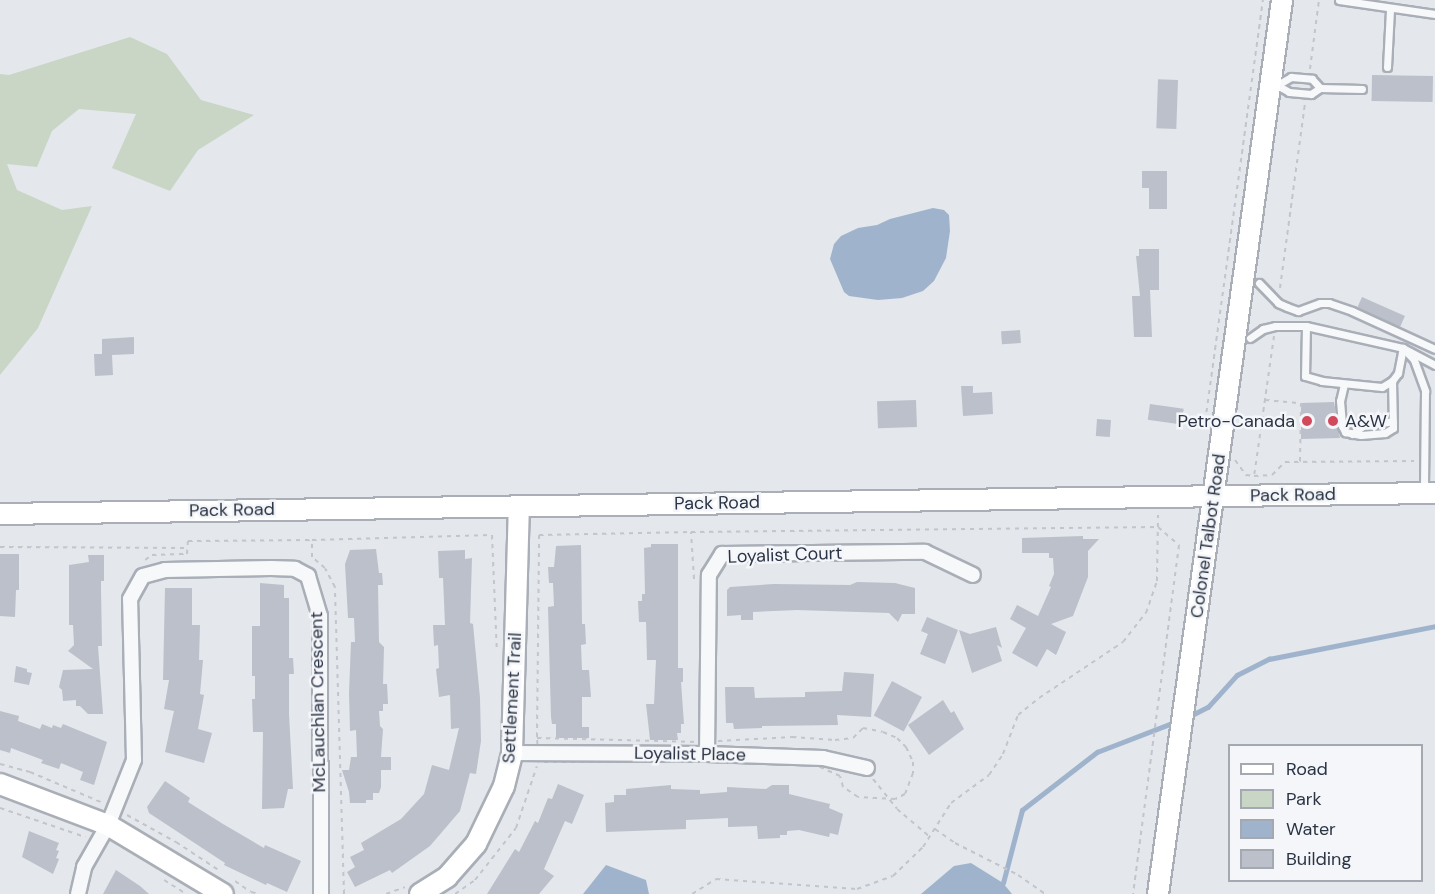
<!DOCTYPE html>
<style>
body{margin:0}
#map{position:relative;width:1435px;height:894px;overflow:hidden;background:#e4e7ec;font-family:"DM Sans",sans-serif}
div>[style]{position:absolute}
.green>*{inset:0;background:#c9d6c5}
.water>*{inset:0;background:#9fb4cc}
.stream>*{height:4.5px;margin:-2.25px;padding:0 2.25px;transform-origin:2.25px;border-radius:2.25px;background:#9fb4cc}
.building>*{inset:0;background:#bbc0ca;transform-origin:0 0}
.path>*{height:2px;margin-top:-1px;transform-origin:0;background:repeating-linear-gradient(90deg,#c2c5cb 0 4.5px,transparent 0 9px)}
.roads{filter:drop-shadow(2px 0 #a9aeb7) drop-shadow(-2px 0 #a9aeb7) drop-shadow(0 2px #a9aeb7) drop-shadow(0 -2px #a9aeb7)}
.lane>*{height:7px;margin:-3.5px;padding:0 3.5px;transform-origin:3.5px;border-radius:3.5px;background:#f7f8fa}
.street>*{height:14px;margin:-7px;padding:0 7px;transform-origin:7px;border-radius:7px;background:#f7f8fa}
.secondary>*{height:20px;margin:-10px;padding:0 10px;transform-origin:10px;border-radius:10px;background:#fff}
.dots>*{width:16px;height:16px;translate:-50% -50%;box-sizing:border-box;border:3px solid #f4f6f9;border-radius:50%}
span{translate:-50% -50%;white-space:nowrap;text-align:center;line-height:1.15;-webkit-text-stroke:5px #f4f6f9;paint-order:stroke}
.poi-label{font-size:18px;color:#2b3445}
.right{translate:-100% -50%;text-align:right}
.left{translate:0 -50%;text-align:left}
.street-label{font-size:18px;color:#2b3445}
.legend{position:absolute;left:1228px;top:744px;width:195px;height:138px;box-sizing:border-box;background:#f4f6f9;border:2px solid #a4a8b1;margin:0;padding:8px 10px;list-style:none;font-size:18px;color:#2b3445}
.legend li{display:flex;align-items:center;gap:12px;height:30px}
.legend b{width:30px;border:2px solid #a4a8b1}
</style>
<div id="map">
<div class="green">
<div style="clip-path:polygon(130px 37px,167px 54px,201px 100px,254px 115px,198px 150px,170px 191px,112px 168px,136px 114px,79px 109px,52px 131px,37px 167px,7px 164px,17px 190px,62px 210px,92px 206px,38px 328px,0 375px,0 74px,9px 75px)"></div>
</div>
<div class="water">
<div style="clip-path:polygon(933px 208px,944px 210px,949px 215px,950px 231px,946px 258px,934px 281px,923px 291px,902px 298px,878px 300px,849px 296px,844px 292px,830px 259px,834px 244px,841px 236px,858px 228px,877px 225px,890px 219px)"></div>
<div style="clip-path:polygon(971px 863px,1003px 883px,1012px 894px,921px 894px,954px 866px)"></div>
<div style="clip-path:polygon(606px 865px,646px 880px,649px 894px,583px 894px)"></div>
</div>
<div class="stream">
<div style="left:1188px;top:717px;width:22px;rotate:-27deg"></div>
<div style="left:1208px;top:707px;width:43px;rotate:-47.8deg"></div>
<div style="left:1237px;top:675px;width:36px;rotate:-27deg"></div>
<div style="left:1269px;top:659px;width:169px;rotate:-11.2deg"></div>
<div style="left:1003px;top:883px;width:75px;rotate:-75.4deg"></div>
<div style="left:1022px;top:810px;width:95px;rotate:-37.7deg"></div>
<div style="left:1097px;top:752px;width:84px;rotate:-21deg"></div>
</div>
<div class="building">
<div style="left:1372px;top:75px;width:61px;height:26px;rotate:1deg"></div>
<div style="left:1178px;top:80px;width:49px;height:20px;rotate:92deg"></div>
<div style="clip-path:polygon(1142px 171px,1167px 171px,1167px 209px,1149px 209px,1149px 188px,1142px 188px)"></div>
<div style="clip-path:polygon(1139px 249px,1159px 249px,1159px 290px,1150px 290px,1152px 337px,1134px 337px,1132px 296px,1140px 296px,1136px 256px,1139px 256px)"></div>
<div style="left:1362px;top:297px;width:47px;height:12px;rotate:24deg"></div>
<div style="left:1020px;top:330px;width:13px;height:19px;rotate:86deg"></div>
<div style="clip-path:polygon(134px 337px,134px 354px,112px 355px,113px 375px,95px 376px,94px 354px,102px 354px,102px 339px)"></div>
<div style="clip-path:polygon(961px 386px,973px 386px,973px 393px,992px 392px,993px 414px,963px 416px)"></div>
<div style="left:916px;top:400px;width:27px;height:39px;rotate:88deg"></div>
<div style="clip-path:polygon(1334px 402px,1340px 438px,1301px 439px,1301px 403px)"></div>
<div style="left:1150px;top:404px;width:34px;height:16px;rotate:8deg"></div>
<div style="left:1097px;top:419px;width:14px;height:17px;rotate:4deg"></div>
<div style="clip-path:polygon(1083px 536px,1083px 539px,1099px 539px,1088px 551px,1088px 577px,1073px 616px,1051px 624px,1066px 632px,1056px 655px,1047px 649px,1037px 667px,1012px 653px,1026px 628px,1010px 619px,1017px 605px,1038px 616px,1051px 587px,1049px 586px,1054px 574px,1053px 558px,1049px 558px,1049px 553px,1022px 553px,1022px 538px)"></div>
<div style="clip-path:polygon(651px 544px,678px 544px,678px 668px,683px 668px,683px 682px,681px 682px,684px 724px,681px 724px,681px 733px,677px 733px,678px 740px,650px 740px,646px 704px,654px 704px,656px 660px,647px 660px,646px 622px,639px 622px,638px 601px,642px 601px,642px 594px,645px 594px,644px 548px,651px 547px)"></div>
<div style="clip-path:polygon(581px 545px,582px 624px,585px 624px,586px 644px,581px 645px,582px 670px,589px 670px,591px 697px,582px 697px,582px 727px,589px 727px,589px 738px,556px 738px,556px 724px,552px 724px,551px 717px,548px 607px,554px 606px,553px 583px,549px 583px,548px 567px,554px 567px,556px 546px)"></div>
<div style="clip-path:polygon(376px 549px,379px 573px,382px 573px,383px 585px,378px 585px,379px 642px,384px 647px,383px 684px,387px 684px,388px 704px,383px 704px,383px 711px,379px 711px,380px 726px,383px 729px,381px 757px,391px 757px,391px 770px,381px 770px,381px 787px,379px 793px,373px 793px,373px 800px,366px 800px,366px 803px,350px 803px,349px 792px,342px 770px,349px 770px,351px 757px,357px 757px,356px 730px,350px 731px,349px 693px,351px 642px,355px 642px,354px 618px,348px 618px,345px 564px,350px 550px)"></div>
<div style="clip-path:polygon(465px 550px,465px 559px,472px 558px,470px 623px,473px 624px,480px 698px,481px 741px,476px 774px,470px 773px,460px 811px,430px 846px,392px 873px,390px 870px,355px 887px,347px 872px,355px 867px,350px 857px,364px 850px,361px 843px,401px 819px,424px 794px,432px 765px,449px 770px,459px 728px,451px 729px,450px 695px,439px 697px,436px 669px,439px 668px,438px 645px,434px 646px,433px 625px,445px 625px,443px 578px,439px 578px,438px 551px)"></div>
<div style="clip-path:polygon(0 554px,19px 554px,19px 590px,16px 590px,15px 617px,0 616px)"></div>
<div style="clip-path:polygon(88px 555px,104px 555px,104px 581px,101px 581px,101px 589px,102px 646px,98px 646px,103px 714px,88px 714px,80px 706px,76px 706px,76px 700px,63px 701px,62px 690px,59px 687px,63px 670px,93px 669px,68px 651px,74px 645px,73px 625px,69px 625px,69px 565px,89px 562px)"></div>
<div style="clip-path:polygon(857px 582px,895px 583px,915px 588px,915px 614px,902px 614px,898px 622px,889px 613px,797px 610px,753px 612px,753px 620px,741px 620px,741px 615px,727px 616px,727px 590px,730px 587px,774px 584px,850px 585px)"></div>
<div style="clip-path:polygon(260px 583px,284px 585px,284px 598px,289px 598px,289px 658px,293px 658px,294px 674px,289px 674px,289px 714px,293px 789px,288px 789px,284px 808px,262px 809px,263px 732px,253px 732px,252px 699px,255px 699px,255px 676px,252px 676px,252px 626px,260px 626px)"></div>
<div style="clip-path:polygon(165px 588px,192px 588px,192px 625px,200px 625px,199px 660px,203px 660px,200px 694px,204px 695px,198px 729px,212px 733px,204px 763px,165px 752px,174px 711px,164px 709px,169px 680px,163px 680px)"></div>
<div style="clip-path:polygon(927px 617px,958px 630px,945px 664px,920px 654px,928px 634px,921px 631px)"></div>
<div style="clip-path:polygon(996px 627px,1002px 648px,997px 645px,1002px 661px,972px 673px,959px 630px,970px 634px)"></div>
<div style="clip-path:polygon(16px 666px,27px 669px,27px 672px,32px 673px,29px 685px,14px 682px)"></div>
<div style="clip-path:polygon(844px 672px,874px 674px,871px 717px,837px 715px,838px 725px,762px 726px,762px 728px,734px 729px,733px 723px,726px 723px,725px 687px,754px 687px,755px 698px,805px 697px,805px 692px,842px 691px)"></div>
<div style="left:892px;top:681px;width:34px;height:39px;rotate:28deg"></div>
<div style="clip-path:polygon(943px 700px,951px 713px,954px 711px,964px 729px,929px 755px,908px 725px)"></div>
<div style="clip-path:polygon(0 711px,19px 716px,18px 721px,40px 729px,42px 724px,52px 728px,53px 725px,61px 728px,63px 724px,107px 742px,94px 785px,80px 780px,83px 772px,61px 763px,59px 769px,41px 763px,43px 760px,11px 748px,10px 753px,0 750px)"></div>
<div style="clip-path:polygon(165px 781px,190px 798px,188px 802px,223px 824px,264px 848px,265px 845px,301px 861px,287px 892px,267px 883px,266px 885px,224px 865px,225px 863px,149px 813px,147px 807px)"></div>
<div style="clip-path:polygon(558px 784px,584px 795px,572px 824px,565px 821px,544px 869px,554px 876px,539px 894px,487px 894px,515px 849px,519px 852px,535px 821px,538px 823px,548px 798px,552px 799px)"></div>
<div style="clip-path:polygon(671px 785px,671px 789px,700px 790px,700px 794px,727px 792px,727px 787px,766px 789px,772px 785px,789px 785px,789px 794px,830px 804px,829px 808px,843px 814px,838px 835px,830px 833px,829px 837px,799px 830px,787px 831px,787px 835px,780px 835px,780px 838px,758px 839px,757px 826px,728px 827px,728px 818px,686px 820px,686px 829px,606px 832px,605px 803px,614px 802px,614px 795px,626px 795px,626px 789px)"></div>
<div style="clip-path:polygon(29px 831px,59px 843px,56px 850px,59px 851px,56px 858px,59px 859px,53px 874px,22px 857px)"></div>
<div style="clip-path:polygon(116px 870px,140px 886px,149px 894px,103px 894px)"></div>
</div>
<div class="path">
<div style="left:1310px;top:69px;width:70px;rotate:-82.6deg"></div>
<div style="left:1280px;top:288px;width:186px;rotate:-82.3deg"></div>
<div style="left:1274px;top:336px;width:141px;rotate:98.1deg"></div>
<div style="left:1254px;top:476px;width:18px;rotate:-3deg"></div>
<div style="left:1272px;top:475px;width:18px;rotate:-45deg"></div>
<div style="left:1285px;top:462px;width:129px;rotate:-0.4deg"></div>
<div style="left:1265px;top:400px;width:36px;rotate:5deg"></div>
<div style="left:1301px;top:403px;width:59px;rotate:91deg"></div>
<div style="left:1204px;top:430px;width:434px;rotate:-82.2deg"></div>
<div style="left:1235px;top:460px;width:19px;rotate:54deg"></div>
<div style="left:1246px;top:475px;width:8px;rotate:7deg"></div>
<div style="left:0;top:547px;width:188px;rotate:0.3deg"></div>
<div style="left:145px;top:560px;width:9px;rotate:-36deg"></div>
<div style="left:152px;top:555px;width:35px;rotate:-2deg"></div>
<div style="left:187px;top:554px;width:13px;rotate:-86deg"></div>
<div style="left:188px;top:541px;width:124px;rotate:-0.5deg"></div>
<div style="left:694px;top:579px;width:47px;rotate:-93.7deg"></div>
<div style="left:691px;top:532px;width:467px;rotate:-0.6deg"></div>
<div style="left:1158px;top:527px;width:28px;rotate:41deg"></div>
<div style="left:1179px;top:545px;width:352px;rotate:97.5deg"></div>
<div style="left:863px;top:728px;width:20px;rotate:11deg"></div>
<div style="left:883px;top:732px;width:15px;rotate:23deg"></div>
<div style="left:897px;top:738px;width:13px;rotate:45deg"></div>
<div style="left:906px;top:747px;width:17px;rotate:65deg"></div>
<div style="left:913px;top:762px;width:11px;rotate:90deg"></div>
<div style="left:913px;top:773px;width:22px;rotate:111deg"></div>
<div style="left:905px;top:794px;width:11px;rotate:153deg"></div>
<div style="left:895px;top:799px;width:37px;rotate:-177deg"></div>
<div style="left:858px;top:797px;width:18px;rotate:-146deg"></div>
<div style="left:843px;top:787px;width:11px;rotate:-105deg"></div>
<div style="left:840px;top:776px;width:34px;rotate:-156deg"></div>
<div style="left:809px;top:762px;width:271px;rotate:180deg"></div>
<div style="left:538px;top:762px;width:24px;rotate:-92deg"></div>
<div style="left:537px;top:738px;width:163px;rotate:1.4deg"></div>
<div style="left:700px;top:742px;width:92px;rotate:-3.1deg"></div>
<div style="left:792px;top:737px;width:43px;rotate:4deg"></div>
<div style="left:835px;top:740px;width:18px;rotate:-6deg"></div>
<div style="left:853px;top:738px;width:14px;rotate:-45deg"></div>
<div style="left:537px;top:737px;width:202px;rotate:-89.4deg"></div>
<div style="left:539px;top:535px;width:152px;rotate:-1.1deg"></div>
<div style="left:0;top:764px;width:31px;rotate:15deg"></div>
<div style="left:30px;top:772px;width:79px;rotate:23deg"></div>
<div style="left:873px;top:779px;width:38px;rotate:51deg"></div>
<div style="left:897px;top:809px;width:43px;rotate:40.3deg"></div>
<div style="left:0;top:808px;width:90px;rotate:18.8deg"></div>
<div style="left:127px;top:815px;width:56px;rotate:28.9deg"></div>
<div style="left:176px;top:842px;width:53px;rotate:33.4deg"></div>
<div style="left:935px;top:829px;width:24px;rotate:35deg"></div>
<div style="left:955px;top:843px;width:71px;rotate:26.9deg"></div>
<div style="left:1018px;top:875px;width:33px;rotate:35deg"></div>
<div style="left:164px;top:880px;width:26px;rotate:32deg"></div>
<div style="left:235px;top:881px;width:19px;rotate:35deg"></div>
<div style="left:251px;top:892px;width:9px;rotate:13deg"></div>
<div style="left:344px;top:894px;width:307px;rotate:-91.7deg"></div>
<div style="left:335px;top:587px;width:21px;rotate:-118deg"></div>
<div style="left:325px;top:568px;width:17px;rotate:-140deg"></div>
<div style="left:312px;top:557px;width:17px;rotate:-90deg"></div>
<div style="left:312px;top:540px;width:180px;rotate:-1.6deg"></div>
<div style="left:492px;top:535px;width:117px;rotate:87.6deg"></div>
<div style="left:386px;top:894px;width:20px;rotate:-20deg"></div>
<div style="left:455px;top:894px;width:24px;rotate:-35deg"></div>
<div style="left:475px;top:880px;width:66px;rotate:-51.7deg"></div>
<div style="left:516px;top:828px;width:65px;rotate:-71.3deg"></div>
<div style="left:692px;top:894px;width:28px;rotate:-32deg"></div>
<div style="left:716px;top:879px;width:141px;rotate:4.1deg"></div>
<div style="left:857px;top:889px;width:38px;rotate:-20deg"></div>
<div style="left:893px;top:876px;width:42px;rotate:-44deg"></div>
<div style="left:923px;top:847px;width:52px;rotate:-57.5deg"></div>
<div style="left:951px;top:803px;width:47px;rotate:-36.4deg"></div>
<div style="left:989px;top:775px;width:25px;rotate:-56deg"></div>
<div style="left:1003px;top:754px;width:42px;rotate:-69deg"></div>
<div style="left:1018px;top:715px;width:27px;rotate:-39deg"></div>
<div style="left:1039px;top:698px;width:101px;rotate:-33.7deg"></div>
<div style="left:1123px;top:642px;width:37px;rotate:-52deg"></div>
<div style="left:1146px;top:613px;width:34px;rotate:-71deg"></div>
<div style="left:1157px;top:581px;width:66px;rotate:-89.1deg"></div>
</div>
<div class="roads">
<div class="lane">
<div style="left:1339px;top:0;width:97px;rotate:8.3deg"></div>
<div style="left:1387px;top:67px;width:58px;rotate:-87deg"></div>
<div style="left:1273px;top:83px;width:18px;rotate:29deg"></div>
<div style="left:1289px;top:92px;width:22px;rotate:5deg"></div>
<div style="left:1311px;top:94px;width:11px;rotate:-34deg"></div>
<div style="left:1320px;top:88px;width:42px;rotate:1.4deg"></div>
<div style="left:1279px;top:84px;width:14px;rotate:-30deg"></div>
<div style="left:1291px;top:77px;width:21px;rotate:5deg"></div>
<div style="left:1312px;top:79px;width:12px;rotate:48deg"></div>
<div style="left:1259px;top:283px;width:28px;rotate:46deg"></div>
<div style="left:1278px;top:303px;width:10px;rotate:24deg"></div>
<div style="left:1287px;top:307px;width:12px;rotate:20deg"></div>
<div style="left:1298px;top:311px;width:23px;rotate:-20deg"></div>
<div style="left:1320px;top:303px;width:9px"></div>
<div style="left:1329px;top:303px;width:24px;rotate:19deg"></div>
<div style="left:1352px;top:311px;width:91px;rotate:24.6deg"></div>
<div style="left:1306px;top:326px;width:99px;rotate:12.8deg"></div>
<div style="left:1403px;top:348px;width:36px;rotate:28deg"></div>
<div style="left:1250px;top:338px;width:16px;rotate:-35deg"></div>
<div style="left:1263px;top:329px;width:12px;rotate:-14deg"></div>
<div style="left:1275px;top:326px;width:31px"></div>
<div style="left:1306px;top:326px;width:50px;rotate:91.1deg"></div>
<div style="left:1305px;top:376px;width:18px;rotate:16deg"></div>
<div style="left:1322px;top:381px;width:60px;rotate:5.7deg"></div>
<div style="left:1382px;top:387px;width:12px;rotate:-31deg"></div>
<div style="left:1392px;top:381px;width:10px;rotate:-53deg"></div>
<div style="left:1398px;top:373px;width:25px;rotate:-79deg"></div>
<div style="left:1403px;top:348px;width:16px;rotate:47deg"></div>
<div style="left:1414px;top:360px;width:33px;rotate:70deg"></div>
<div style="left:1425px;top:391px;width:100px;rotate:90.6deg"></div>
<div style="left:1344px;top:384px;width:17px;rotate:103deg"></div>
<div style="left:1340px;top:401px;width:25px;rotate:85deg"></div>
<div style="left:1342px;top:426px;width:7px;rotate:63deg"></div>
<div style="left:1345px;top:432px;width:16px;rotate:11deg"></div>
<div style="left:1361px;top:435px;width:24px;rotate:-5deg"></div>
<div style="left:1385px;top:433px;width:9px;rotate:-32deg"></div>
<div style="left:1393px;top:428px;width:47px;rotate:-91.2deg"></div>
<div style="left:1352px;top:434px;width:14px;rotate:-36deg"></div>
<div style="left:1363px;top:426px;width:30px;rotate:-9deg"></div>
</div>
<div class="street">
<div style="left:512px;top:753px;width:195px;rotate:0.3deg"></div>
<div style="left:707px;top:754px;width:116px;rotate:2deg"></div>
<div style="left:823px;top:758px;width:45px;rotate:12.8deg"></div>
<div style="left:707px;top:754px;width:179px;rotate:-89.4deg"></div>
<div style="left:709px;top:575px;width:25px;rotate:-58deg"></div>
<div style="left:722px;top:554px;width:203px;rotate:-0.6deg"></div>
<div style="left:925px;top:552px;width:53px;rotate:25.6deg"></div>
<div style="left:78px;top:894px;width:28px;rotate:-77deg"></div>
<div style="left:84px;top:867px;width:48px;rotate:-60.3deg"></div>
<div style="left:108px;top:825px;width:70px;rotate:-68.2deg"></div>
<div style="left:134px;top:760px;width:161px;rotate:-91.4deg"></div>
<div style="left:130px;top:599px;width:26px;rotate:-61deg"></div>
<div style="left:143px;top:576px;width:23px;rotate:-15deg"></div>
<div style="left:165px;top:570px;width:106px;rotate:-1.1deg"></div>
<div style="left:271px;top:568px;width:24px;rotate:2deg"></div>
<div style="left:295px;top:569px;width:15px;rotate:28deg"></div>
<div style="left:308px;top:576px;width:42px;rotate:73.3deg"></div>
<div style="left:320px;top:616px;width:278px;rotate:89.8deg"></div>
</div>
<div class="secondary">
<div style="left:0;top:514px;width:1435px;rotate:-0.84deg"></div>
<div style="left:0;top:784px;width:116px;rotate:20.8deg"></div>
<div style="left:108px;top:825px;width:134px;rotate:31deg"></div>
<div style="left:420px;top:894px;width:32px;rotate:-32deg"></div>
<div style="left:447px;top:877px;width:44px;rotate:-48.7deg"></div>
<div style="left:476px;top:844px;width:64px;rotate:-64.2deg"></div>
<div style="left:504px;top:786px;width:34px;rotate:-76deg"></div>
<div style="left:512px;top:753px;width:247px;rotate:-88.4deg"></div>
<div style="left:1158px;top:894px;width:903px;rotate:-82.1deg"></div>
</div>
</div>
<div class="dots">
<div style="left:1307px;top:421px;background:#d1495b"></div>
<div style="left:1333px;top:421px;background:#d1495b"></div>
</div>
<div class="poi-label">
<span class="right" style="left:1295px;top:421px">Petro-Canada</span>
<span class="left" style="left:1345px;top:421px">A&amp;W</span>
</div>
<div class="street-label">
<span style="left:1293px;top:495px;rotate:-1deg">Pack Road</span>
<span style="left:717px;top:503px;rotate:-1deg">Pack Road</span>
<span style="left:232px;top:510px;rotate:-1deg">Pack Road</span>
<span style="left:1208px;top:536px;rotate:-82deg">Colonel Talbot Road</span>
<span style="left:785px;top:555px;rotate:-2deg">Loyalist Court</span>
<span style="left:512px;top:698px;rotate:-87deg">Settlement Trail</span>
<span style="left:318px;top:702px;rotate:-91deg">McLauchlan Crescent</span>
<span style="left:690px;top:754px;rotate:1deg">Loyalist Place</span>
</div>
<ul class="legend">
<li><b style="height:8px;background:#fff"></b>Road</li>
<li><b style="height:16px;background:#c9d6c5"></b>Park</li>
<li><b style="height:16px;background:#9fb4cc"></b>Water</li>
<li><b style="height:16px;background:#bbc0ca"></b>Building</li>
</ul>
</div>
